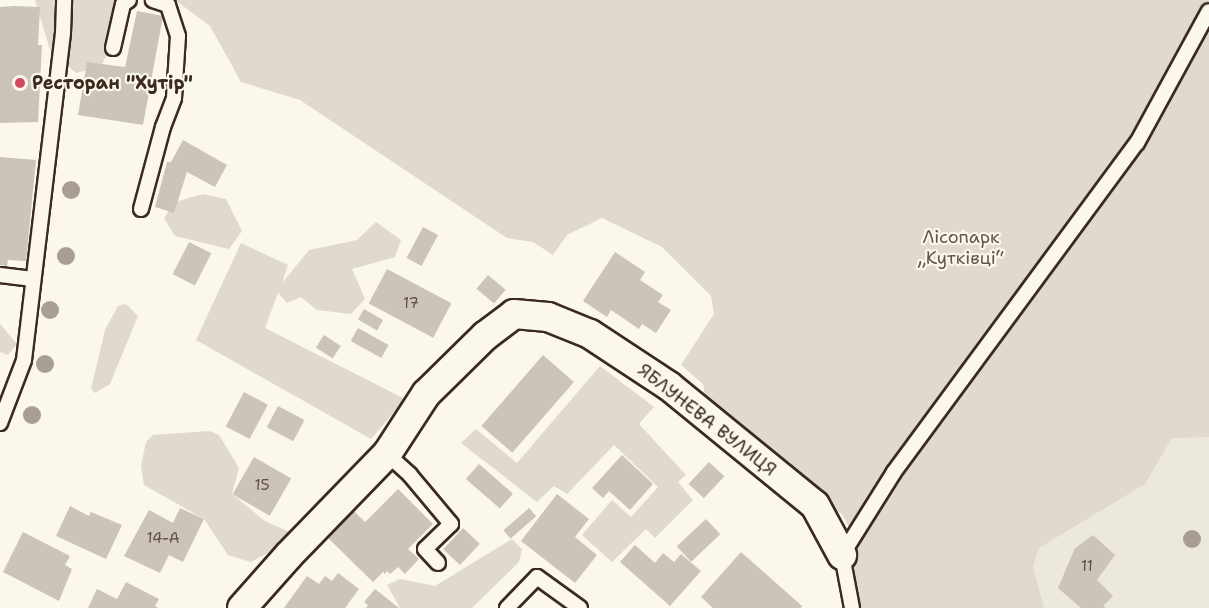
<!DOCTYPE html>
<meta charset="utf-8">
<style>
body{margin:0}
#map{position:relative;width:1209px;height:608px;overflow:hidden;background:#fbf7ec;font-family:"Shantell Sans",sans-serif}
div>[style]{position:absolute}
.built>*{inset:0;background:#ede8dd}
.green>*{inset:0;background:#dfd9ce}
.building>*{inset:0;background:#ccc4b9;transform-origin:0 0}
.roads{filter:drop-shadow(2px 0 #3b2a1e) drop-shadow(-2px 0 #3b2a1e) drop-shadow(0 2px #3b2a1e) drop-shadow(0 -2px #3b2a1e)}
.lane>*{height:14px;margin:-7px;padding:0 7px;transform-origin:7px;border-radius:7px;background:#fbf7ec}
.street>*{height:28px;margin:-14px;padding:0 14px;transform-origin:14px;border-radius:14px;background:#fbf7ec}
.trees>*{width:18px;height:18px;margin:-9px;border-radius:50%;background:#a89e93}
.dots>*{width:16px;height:16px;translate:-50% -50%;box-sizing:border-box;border:3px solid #fbf7ec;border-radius:50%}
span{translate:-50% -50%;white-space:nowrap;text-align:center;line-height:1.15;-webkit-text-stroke:4.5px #fbf7ec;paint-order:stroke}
.number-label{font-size:15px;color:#5f5045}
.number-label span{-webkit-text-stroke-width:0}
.poi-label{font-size:18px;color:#3b2a1e;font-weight:700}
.left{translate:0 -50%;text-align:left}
.park-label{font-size:18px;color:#64564a}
.street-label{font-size:18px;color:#3b2a1e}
</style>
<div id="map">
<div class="built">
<div style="clip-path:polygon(1197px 389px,1209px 401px,1209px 608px,979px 608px)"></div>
</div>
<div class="green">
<div style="clip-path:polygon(35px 0,116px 0,120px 32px,101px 66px,76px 73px,50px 50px)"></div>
<div style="clip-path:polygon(175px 0,1209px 0,1209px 437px,1172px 438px,1145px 484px,1039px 548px,1033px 566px,1044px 608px,850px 608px,844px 593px,853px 534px,841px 513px,828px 511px,708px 412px,703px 384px,681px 365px,714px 314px,711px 296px,662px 247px,602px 218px,567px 235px,553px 255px,533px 242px,507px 238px,300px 100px,241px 82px,210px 26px)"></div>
<div style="clip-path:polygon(203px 194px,226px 199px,242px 231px,229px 249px,175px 236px,164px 218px,175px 202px)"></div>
<div style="clip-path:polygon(376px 222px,401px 240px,395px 257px,352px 269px,365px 299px,351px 314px,317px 310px,301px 297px,287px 303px,278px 293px,265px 328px,405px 399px,371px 439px,196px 340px,241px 243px,288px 265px,282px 283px,309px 250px,357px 240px)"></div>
<div style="clip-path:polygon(126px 304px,138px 316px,110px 384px,95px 393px,91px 389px,105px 330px,118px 306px)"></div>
<div style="clip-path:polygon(0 324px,17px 344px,8px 355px,0 352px)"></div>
<div style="clip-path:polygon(600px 366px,654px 407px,639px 424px,686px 475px,678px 482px,693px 500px,655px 538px,646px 529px,612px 562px,582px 535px,612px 500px,631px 517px,658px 487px,614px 445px,567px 494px,554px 486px,537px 502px,461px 443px,476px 429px,517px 463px)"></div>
<div style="clip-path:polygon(209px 431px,219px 435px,239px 468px,232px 494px,265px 521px,292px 533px,286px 543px,251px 562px,228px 555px,204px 519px,144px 485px,141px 466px,146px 442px,153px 435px)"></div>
<div style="clip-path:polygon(512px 539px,522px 549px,519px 562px,472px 608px,400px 608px,387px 585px,400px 579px,435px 586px)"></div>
</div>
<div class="building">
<div style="clip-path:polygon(14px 6px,40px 7px,38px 45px,42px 45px,38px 122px,0 123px,0 7px)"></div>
<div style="clip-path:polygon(137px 11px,163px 16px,143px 125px,78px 115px,87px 62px,125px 67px)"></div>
<div style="clip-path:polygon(183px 140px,227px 165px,215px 187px,187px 172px,174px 213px,155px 207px,167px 162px,171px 162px)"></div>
<div style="clip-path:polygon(0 157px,36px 160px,26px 261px,8px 260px,7px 266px,0 265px)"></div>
<div style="left:423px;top:227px;width:17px;height:35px;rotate:28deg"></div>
<div style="left:189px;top:242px;width:25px;height:36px;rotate:27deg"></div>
<div style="clip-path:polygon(615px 252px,645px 272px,640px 280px,663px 295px,658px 302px,671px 310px,656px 333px,642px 324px,639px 329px,611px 310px,607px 317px,583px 301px)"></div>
<div style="left:387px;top:269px;width:73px;height:39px;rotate:28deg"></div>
<div style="left:488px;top:275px;width:23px;height:18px;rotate:40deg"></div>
<div style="left:364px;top:309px;width:22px;height:12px;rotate:30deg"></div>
<div style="left:358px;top:328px;width:35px;height:15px;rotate:29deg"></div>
<div style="left:324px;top:335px;width:20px;height:15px;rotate:33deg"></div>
<div style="left:543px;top:355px;width:41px;height:94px;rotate:41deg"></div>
<div style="left:244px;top:392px;width:27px;height:39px;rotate:28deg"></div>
<div style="left:278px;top:406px;width:30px;height:24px;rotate:28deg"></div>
<div style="clip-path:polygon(622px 455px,653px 484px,630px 510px,609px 491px,603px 498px,592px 488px)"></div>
<div style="left:254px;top:457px;width:43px;height:43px;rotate:30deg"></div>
<div style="left:709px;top:462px;width:21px;height:30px;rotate:43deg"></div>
<div style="left:479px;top:464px;width:45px;height:20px;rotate:41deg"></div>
<div style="clip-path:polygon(398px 489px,433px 524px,408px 549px,419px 559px,405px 574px,398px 567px,390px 574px,387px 571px,385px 574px,383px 572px,373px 582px,327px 537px,353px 510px,365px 522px)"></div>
<div style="clip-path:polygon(557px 494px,589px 519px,575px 537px,597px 555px,575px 583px,521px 541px)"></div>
<div style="clip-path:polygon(70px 506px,89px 516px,91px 512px,122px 525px,106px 559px,56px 536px)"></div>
<div style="clip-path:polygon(180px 508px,204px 519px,183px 562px,169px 555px,160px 573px,124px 556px,149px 510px,173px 523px)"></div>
<div style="left:529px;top:508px;width:11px;height:34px;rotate:49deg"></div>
<div style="left:706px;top:519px;width:21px;height:40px;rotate:47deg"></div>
<div style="left:463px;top:528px;width:23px;height:29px;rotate:43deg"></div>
<div style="clip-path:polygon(23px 532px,70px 556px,65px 565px,72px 569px,59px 601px,3px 572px)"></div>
<div style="clip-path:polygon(1093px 535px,1115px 555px,1097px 580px,1113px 596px,1103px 606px,1106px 608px,1081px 608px,1058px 588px,1075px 548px)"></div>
<div style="clip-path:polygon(635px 545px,655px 563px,663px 553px,674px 562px,681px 554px,701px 571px,670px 606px,620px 562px)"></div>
<div style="clip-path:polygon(741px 552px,802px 606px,801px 608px,713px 608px,701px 597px)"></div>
<div style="clip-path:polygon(338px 573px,359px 589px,345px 608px,284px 608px,307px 576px,319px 584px,325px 576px,332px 581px)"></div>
<div style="clip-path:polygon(126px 582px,159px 599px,155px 606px,158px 608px,88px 608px,97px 589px,117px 599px)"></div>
<div style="clip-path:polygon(375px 589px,399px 608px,366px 608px,368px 605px,364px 602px)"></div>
</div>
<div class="roads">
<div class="lane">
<div style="left:113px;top:48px;width:45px;rotate:-77.2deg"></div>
<div style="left:123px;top:4px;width:7px;rotate:-34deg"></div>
<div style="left:141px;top:209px;width:85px;rotate:-75deg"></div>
<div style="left:163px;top:127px;width:31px;rotate:-69deg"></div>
<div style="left:174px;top:98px;width:62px;rotate:-86.3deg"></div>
<div style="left:178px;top:36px;width:33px;rotate:-108deg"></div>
<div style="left:168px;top:5px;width:16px;rotate:-162deg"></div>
<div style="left:0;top:275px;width:33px;rotate:7deg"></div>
<div style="left:0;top:423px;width:67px;rotate:-69.1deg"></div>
<div style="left:24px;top:360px;width:329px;rotate:-83.2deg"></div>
<div style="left:63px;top:33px;width:33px;rotate:-88deg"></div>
<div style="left:387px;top:454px;width:31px;rotate:42deg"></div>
<div style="left:410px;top:475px;width:64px;rotate:50.1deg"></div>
<div style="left:451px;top:524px;width:36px;rotate:136deg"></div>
<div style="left:425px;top:549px;width:19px;rotate:47deg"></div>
<div style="left:507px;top:608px;width:43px;rotate:-45.9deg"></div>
<div style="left:537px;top:577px;width:53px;rotate:35.8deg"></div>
<div style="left:852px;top:608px;width:54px;rotate:-100.7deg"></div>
<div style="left:842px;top:555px;width:98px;rotate:-57.9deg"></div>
<div style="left:894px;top:472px;width:409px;rotate:-53.6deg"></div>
<div style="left:1137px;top:143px;width:150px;rotate:-61.4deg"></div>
</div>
<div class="street">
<div style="left:242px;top:608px;width:71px;rotate:-48.4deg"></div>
<div style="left:289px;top:555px;width:141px;rotate:-45.9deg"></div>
<div style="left:387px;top:454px;width:72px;rotate:-57deg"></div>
<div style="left:426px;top:394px;width:83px;rotate:-44.5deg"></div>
<div style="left:485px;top:336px;width:36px;rotate:-37deg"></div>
<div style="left:514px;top:314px;width:34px;rotate:5deg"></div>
<div style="left:548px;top:317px;width:45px;rotate:22deg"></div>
<div style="left:590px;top:334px;width:95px;rotate:33.4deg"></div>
<div style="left:669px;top:386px;width:188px;rotate:39.2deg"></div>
<div style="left:815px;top:505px;width:57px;rotate:61.6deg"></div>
</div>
</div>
<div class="trees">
<div style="left:71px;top:190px"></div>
<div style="left:66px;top:256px"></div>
<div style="left:50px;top:310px"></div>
<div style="left:45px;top:364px"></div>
<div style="left:32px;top:415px"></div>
<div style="left:1192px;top:539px"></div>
</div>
<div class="dots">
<div style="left:20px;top:83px;background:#d1495b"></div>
</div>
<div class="number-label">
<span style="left:411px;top:304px">17</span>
<span style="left:262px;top:486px">15</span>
<span style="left:163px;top:539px">14-А</span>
<span style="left:1087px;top:567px">11</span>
</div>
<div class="poi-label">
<span class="left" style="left:32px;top:83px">Ресторан "Хутір"</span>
</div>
<div class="park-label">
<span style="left:961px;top:248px">Лісопарк<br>„Кутківці“</span>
</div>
<div class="street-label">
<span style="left:707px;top:420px;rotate:38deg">ЯБЛУНЕВА ВУЛИЦЯ</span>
</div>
</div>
